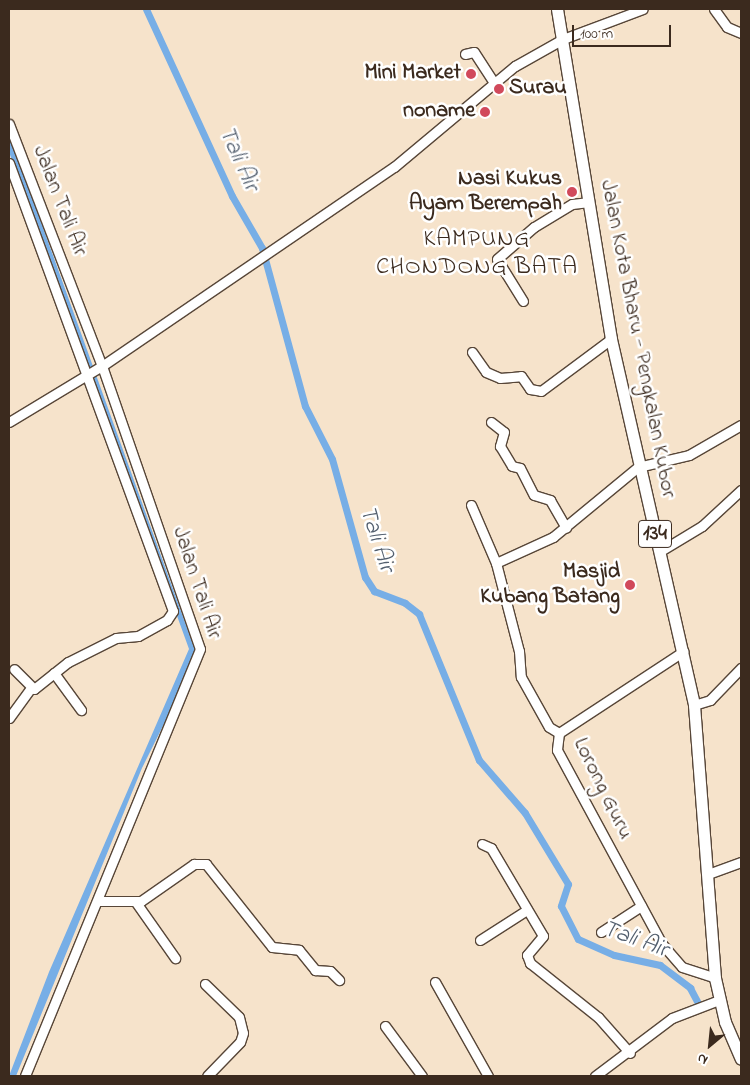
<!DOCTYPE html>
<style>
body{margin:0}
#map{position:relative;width:750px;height:1085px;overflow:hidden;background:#f6e3cb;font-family:"Indie Flower",sans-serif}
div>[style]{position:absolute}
.water>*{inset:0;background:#77aee6}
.canal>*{height:7px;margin:-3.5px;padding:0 3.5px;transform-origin:3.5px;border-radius:3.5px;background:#77aee6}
.roads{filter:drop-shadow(1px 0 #574638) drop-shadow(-1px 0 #574638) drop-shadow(0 1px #574638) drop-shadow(0 -1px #574638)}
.minor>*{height:9px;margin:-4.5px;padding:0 4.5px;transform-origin:4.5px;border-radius:4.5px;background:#fff}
.major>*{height:11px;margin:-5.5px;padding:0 5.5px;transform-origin:5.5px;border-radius:5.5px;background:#fff}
.dots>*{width:14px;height:14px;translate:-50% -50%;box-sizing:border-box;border:2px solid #fff;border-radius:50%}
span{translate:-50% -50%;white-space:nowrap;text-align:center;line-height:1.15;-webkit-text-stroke:5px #fff;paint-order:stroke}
.shield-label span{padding:1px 4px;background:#fff;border:1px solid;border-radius:4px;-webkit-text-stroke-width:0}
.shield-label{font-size:21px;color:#3b2a1e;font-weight:700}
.poi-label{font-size:22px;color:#3b2a1e;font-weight:700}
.right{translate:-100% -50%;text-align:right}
.left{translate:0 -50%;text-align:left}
.street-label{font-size:22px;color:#3b2a1e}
.water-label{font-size:24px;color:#535f6e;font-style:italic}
.neighbourhood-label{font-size:24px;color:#3b2a1e;letter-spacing:1px}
.frame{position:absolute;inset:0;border:10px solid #3b2a1e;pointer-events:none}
.north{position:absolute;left:685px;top:1020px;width:50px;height:50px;-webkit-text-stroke:4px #fff;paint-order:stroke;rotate:208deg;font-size:14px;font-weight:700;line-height:20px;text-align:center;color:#3b2a1e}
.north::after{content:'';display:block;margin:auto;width:18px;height:22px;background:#3b2a1e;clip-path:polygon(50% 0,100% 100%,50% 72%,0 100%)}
.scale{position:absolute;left:572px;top:25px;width:99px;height:22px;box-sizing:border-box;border:2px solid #3b2a1e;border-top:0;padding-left:6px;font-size:15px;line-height:18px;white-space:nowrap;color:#3b2a1e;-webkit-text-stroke:4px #fff;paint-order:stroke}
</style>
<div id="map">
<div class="water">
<div style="clip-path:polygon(9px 133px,195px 650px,186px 680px,142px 768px,16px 1076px,9px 1076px,49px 972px,189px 649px,9px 152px)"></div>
</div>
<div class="canal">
<div style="left:146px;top:9px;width:206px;rotate:65.3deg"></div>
<div style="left:232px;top:196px;width:60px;rotate:60deg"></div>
<div style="left:262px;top:248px;width:164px;rotate:74.8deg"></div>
<div style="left:305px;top:406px;width:59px;rotate:63deg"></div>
<div style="left:332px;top:459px;width:123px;rotate:74.4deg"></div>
<div style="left:365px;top:577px;width:17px;rotate:57deg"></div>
<div style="left:374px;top:591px;width:33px;rotate:21deg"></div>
<div style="left:405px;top:603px;width:18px;rotate:38deg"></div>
<div style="left:419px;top:614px;width:158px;rotate:67.7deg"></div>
<div style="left:479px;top:760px;width:70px;rotate:49deg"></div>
<div style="left:525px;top:813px;width:83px;rotate:58.8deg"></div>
<div style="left:568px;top:884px;width:23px;rotate:108deg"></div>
<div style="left:561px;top:906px;width:37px;rotate:63deg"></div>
<div style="left:578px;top:939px;width:39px;rotate:24deg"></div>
<div style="left:614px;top:955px;width:47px;rotate:12.3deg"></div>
<div style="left:660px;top:965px;width:38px;rotate:37deg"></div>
<div style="left:690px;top:988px;width:15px;rotate:62deg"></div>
</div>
<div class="roads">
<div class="minor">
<div style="left:714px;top:9px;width:22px;rotate:54deg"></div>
<div style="left:727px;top:27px;width:15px;rotate:23deg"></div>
<div style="left:465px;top:54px;width:9px;rotate:-13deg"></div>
<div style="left:474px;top:52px;width:35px;rotate:57deg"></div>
<div style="left:9px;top:124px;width:259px;rotate:69deg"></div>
<div style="left:102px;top:366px;width:299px;rotate:70.9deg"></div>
<div style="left:200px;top:649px;width:461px;rotate:112.3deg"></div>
<div style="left:9px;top:163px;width:477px;rotate:69.9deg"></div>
<div style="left:173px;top:611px;width:11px;rotate:124deg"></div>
<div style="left:167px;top:620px;width:33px;rotate:151deg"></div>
<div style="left:138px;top:636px;width:22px;rotate:175deg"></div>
<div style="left:116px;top:638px;width:54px;rotate:153.4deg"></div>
<div style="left:68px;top:662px;width:43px;rotate:141.5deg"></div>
<div style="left:34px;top:689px;width:28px;rotate:-135deg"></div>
<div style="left:523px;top:301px;width:49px;rotate:-121.8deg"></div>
<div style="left:497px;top:259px;width:49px;rotate:-40.9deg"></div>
<div style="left:534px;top:227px;width:44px;rotate:-31.2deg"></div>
<div style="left:572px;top:204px;width:17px;rotate:-7deg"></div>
<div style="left:472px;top:352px;width:24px;rotate:55deg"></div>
<div style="left:486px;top:372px;width:15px;rotate:23deg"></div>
<div style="left:500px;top:378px;width:21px;rotate:-5deg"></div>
<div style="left:521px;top:376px;width:16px;rotate:55deg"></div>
<div style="left:530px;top:389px;width:11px;rotate:10deg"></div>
<div style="left:541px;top:391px;width:87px;rotate:-36.6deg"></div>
<div style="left:9px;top:422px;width:109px;rotate:-31.1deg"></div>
<div style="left:102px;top:366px;width:353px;rotate:-34.3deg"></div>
<div style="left:394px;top:167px;width:158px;rotate:-39.9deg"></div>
<div style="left:515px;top:66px;width:55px;rotate:-29.4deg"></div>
<div style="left:563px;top:39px;width:85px;rotate:-20.6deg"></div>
<div style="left:491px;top:422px;width:16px;rotate:38deg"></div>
<div style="left:504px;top:432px;width:15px;rotate:106deg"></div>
<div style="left:500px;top:446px;width:23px;rotate:59deg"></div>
<div style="left:512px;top:466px;width:8px;rotate:14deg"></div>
<div style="left:520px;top:468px;width:30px;rotate:63deg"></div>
<div style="left:534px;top:495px;width:17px;rotate:17deg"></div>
<div style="left:550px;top:500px;width:32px;rotate:60deg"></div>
<div style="left:471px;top:505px;width:63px;rotate:66.7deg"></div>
<div style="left:496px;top:563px;width:91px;rotate:75.4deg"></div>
<div style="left:519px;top:651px;width:26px;rotate:86deg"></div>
<div style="left:521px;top:677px;width:57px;rotate:60.8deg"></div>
<div style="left:549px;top:727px;width:12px;rotate:31deg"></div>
<div style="left:659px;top:552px;width:50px;rotate:-31.2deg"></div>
<div style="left:702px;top:526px;width:53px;rotate:-42.7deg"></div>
<div style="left:496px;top:563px;width:63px;rotate:-24.5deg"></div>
<div style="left:553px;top:537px;width:110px;rotate:-39.5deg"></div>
<div style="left:638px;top:467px;width:52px;rotate:-13.2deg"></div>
<div style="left:689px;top:455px;width:60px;rotate:-30deg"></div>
<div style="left:54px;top:673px;width:46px;rotate:53.9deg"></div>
<div style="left:694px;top:705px;width:17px;rotate:-17deg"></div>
<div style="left:710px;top:700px;width:45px;rotate:-45.9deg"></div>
<div style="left:9px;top:718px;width:37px;rotate:-54deg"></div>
<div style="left:559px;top:733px;width:17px;rotate:97deg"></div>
<div style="left:557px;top:750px;width:221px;rotate:61.6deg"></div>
<div style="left:662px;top:944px;width:30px;rotate:49deg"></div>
<div style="left:682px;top:967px;width:35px;rotate:18deg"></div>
<div style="left:559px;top:733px;width:149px;rotate:-33.3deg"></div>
<div style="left:482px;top:844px;width:10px;rotate:24deg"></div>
<div style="left:491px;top:848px;width:102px;rotate:59.4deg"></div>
<div style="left:543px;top:936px;width:25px;rotate:130deg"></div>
<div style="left:527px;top:955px;width:9px;rotate:69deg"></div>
<div style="left:530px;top:963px;width:87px;rotate:38.5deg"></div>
<div style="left:598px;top:1017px;width:48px;rotate:48.4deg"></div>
<div style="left:708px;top:874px;width:35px;rotate:-20deg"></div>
<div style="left:99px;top:901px;width:42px"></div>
<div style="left:141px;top:901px;width:65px;rotate:-34.9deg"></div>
<div style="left:194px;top:864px;width:12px"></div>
<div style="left:206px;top:864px;width:106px;rotate:51.5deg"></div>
<div style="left:272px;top:947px;width:27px;rotate:6deg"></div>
<div style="left:299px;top:950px;width:26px;rotate:51deg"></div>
<div style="left:315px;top:970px;width:15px;rotate:4deg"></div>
<div style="left:330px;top:971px;width:13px;rotate:45deg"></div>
<div style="left:135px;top:901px;width:70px;rotate:54.9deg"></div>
<div style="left:601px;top:932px;width:48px;rotate:-33deg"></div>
<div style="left:480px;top:940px;width:56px;rotate:-32.6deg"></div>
<div style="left:435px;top:982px;width:108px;rotate:60.6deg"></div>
<div style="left:205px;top:984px;width:47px;rotate:44.1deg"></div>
<div style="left:239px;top:1017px;width:16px;rotate:76deg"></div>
<div style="left:243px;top:1033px;width:9px;rotate:108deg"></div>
<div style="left:240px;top:1042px;width:47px;rotate:134.1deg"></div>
<div style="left:385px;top:1026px;width:62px;rotate:53.5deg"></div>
<div style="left:595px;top:1076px;width:96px;rotate:-37deg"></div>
<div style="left:672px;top:1018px;width:50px;rotate:-21deg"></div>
</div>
<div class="major">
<div style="left:557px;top:9px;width:334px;rotate:80.7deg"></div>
<div style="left:611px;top:339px;width:375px;rotate:77.2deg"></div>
<div style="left:694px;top:705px;width:274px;rotate:85.6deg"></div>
<div style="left:715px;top:978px;width:45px;rotate:77.2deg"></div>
<div style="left:725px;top:1022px;width:40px;rotate:66.6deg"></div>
</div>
</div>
<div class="dots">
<div style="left:471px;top:74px;background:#d1495b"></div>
<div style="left:499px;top:89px;background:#d1495b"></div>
<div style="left:485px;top:112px;background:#d1495b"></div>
<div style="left:572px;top:192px;background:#d1495b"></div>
<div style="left:630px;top:585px;background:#d1495b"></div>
</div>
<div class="shield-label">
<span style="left:655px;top:534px">134</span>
</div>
<div class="poi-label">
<span class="right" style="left:461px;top:74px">Mini Market</span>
<span class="left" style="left:509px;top:89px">Surau</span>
<span class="right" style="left:475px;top:112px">noname</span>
<span class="right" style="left:562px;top:192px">Nasi Kukus<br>Ayam Berempah</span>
<span class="right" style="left:620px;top:585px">Masjid<br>Kubang Batang</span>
</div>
<div class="street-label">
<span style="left:59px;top:201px;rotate:69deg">Jalan Tali Air</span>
<span style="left:637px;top:339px;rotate:79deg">Jalan Kota Bharu - Pengkalan Kubor</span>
<span style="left:196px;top:583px;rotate:72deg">Jalan Tali Air</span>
<span style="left:602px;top:789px;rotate:64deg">Lorong Guru</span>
</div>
<div class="water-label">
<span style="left:238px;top:159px;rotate:66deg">Tali Air</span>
<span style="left:376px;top:539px;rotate:72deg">Tali Air</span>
<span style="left:635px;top:940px;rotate:20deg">Tali Air</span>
</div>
<div class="neighbourhood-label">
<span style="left:477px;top:254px">KAMPUNG<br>CHONDONG BATA</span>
</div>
<div class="frame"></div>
<div class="north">N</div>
<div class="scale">100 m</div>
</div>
